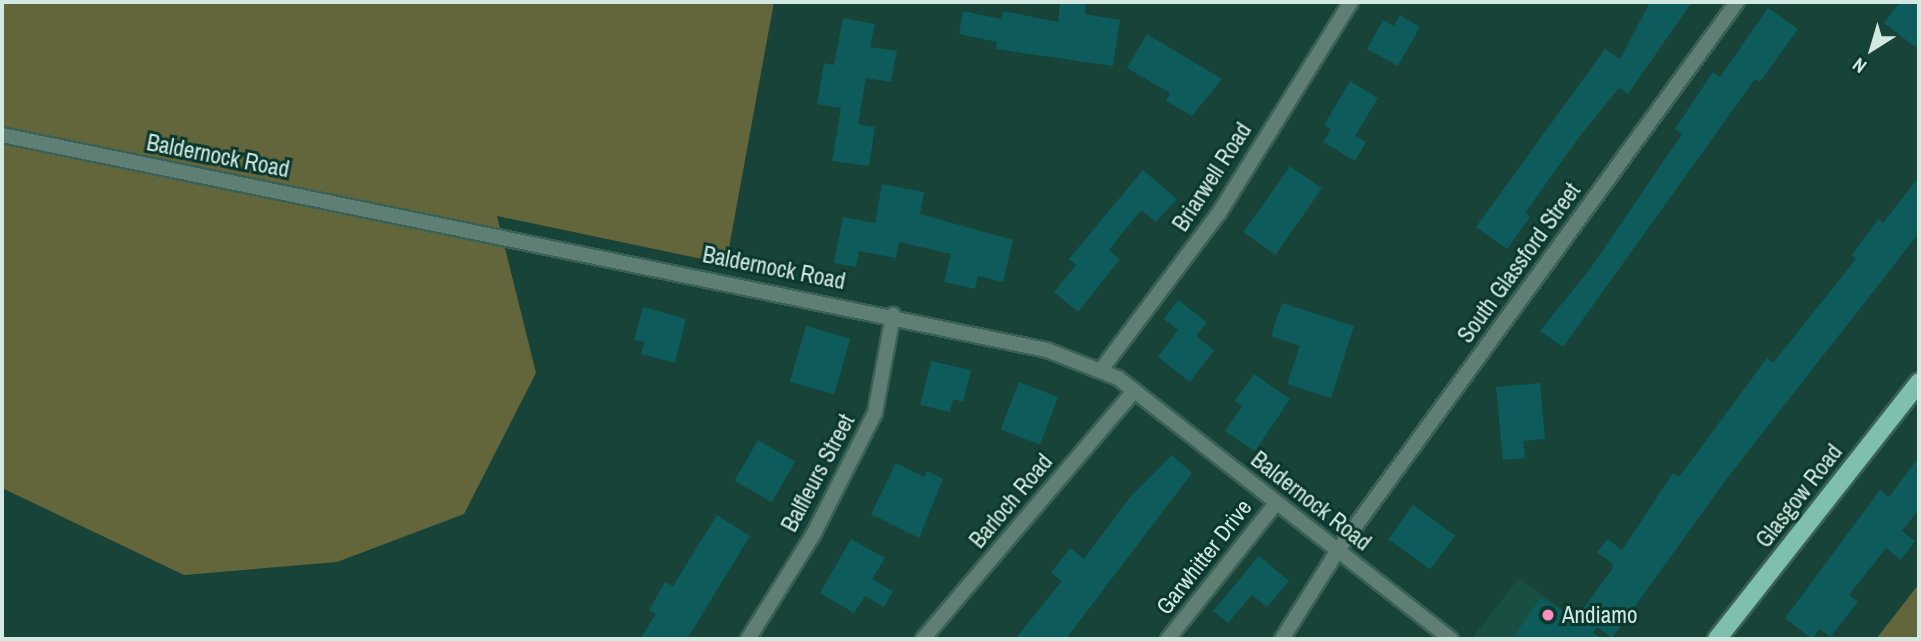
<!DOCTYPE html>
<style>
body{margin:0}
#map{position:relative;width:1921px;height:641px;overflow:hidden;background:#184338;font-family:"Archivo Narrow",sans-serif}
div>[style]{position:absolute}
.built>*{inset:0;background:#184f42}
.green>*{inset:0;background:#62663a}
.building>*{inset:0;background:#0d5b5a;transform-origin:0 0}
.roads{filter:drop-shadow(2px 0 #396156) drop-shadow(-2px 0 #396156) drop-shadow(0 2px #396156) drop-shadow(0 -2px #396156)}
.minor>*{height:14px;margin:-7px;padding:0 7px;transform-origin:7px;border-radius:7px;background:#5f7e74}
.primary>*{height:18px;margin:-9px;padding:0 9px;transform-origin:9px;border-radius:9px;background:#7ec0ad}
.dots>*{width:19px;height:19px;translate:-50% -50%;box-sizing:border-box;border:4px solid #0b382e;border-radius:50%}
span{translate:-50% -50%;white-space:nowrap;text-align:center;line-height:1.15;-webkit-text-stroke:6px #0b382e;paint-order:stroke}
.street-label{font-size:23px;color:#d2e9e1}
.poi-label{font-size:23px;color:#d2e9e1}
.left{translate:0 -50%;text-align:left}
.frame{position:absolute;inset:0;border:4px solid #d2e9e1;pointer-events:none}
.north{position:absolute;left:1837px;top:14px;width:70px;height:70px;-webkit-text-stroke:5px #0b382e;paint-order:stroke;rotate:217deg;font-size:19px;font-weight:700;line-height:28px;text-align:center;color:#d2e9e1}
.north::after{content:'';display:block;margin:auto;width:24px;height:32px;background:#d2e9e1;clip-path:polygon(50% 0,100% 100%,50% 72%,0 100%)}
</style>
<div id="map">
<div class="built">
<div style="clip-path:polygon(1519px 578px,1603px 639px,1471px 639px)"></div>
</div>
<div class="green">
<div style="clip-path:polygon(2px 2px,774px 2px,726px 264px,497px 216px,536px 373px,464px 514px,337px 562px,184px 575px,2px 488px)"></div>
<div style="clip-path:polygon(1919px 584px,1919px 639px,1876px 639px)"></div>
</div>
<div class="building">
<div style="clip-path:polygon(1060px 2px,1086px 2px,1085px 14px,1120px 20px,1113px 66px,996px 49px,997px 42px,959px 34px,963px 11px,1001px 19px,1003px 11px,1058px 22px)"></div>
<div style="clip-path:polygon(1650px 2px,1692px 2px,1628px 94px,1619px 88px,1580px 136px,1525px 213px,1530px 217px,1507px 249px,1476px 227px,1605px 49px,1620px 59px)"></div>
<div style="clip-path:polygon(1900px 2px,1919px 2px,1919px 50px,1884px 23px)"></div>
<div style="clip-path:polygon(1768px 8px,1798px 29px,1760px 82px,1755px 79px,1563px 347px,1540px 331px,1590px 269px,1682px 134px,1675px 129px,1713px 72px,1720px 77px)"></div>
<div style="clip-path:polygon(1400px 15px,1420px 27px,1398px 66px,1367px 49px,1383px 20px,1394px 26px)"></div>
<div style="clip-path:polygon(843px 18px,875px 24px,870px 47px,897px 51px,891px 82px,866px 78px,858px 124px,875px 127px,869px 166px,832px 161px,841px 108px,817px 104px,824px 63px,834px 65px)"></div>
<div style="clip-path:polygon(1147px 34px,1222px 79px,1192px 116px,1166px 101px,1170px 93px,1127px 68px)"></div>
<div style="clip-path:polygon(1350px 81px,1378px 98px,1355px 136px,1366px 142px,1355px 161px,1323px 142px,1331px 129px,1324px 125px)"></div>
<div style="left:1290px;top:166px;width:39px;height:81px;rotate:35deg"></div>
<div style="clip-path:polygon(1143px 170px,1177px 199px,1156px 222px,1141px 210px,1109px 250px,1120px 259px,1078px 312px,1054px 292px,1076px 265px,1069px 259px)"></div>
<div style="clip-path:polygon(1919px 177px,1919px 233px,1728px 477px,1612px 638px,1597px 627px,1593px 633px,1602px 639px,1512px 639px,1541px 597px,1575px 620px,1611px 571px,1613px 564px,1597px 552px,1608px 539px,1622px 550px,1673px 473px,1679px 477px,1767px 358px,1773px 363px,1856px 259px,1852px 255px,1878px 219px,1883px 223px)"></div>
<div style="clip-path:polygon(882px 184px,924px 192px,920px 214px,1013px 240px,1003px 282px,978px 276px,975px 289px,944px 282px,951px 254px,899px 242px,896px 258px,859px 251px,856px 267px,834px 263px,843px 217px,875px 223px)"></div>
<div style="clip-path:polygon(1178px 300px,1207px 322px,1196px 336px,1214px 350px,1190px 382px,1158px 357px,1178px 330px,1164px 319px)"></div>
<div style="clip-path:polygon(1282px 303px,1354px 326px,1331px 398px,1287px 384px,1300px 346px,1271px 336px)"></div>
<div style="clip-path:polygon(643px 307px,686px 319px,675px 363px,641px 354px,645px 342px,634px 340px)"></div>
<div style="left:806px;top:326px;width:46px;height:58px;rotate:16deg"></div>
<div style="clip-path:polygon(931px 361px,971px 370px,963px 402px,953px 399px,950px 412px,920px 405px)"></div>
<div style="clip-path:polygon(1254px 374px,1290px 399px,1255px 451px,1225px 431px,1242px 406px,1235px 401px)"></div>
<div style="left:1019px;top:382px;width:42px;height:51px;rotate:21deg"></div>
<div style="clip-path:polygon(1540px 383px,1545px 439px,1523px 441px,1525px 458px,1503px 460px,1496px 387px)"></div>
<div style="left:758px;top:440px;width:43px;height:47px;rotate:30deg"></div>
<div style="clip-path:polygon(1172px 455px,1192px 473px,1066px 639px,1015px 639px,1062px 581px,1051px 573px,1070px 548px,1084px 559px,1130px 497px)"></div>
<div style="clip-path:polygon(1919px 457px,1919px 509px,1902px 531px,1915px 541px,1901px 560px,1886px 548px,1849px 595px,1858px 602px,1830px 637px,1820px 629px,1812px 639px,1785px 618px,1880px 490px,1889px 497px)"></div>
<div style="clip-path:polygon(896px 463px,924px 477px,927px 471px,943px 479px,919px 538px,871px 514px)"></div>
<div style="left:1413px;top:505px;width:52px;height:42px;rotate:36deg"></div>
<div style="clip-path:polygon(717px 515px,750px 536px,687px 639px,640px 639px,656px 614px,649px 610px,665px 582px,673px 586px)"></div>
<div style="clip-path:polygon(851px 539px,885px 558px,872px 579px,893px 591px,884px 607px,865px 596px,854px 613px,820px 593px)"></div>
<div style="clip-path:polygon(1259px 556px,1289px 581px,1267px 607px,1252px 595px,1228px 623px,1213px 611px)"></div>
</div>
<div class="roads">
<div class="minor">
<div style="left:2px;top:135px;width:1067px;rotate:11.63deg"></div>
<div style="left:1047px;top:350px;width:76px;rotate:21.5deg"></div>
<div style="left:1118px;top:378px;width:423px;rotate:38.1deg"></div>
<div style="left:1101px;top:370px;width:196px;rotate:-53.1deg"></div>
<div style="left:1219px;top:213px;width:249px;rotate:-58deg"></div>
<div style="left:748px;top:639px;width:123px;rotate:-58deg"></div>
<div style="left:813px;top:535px;width:137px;rotate:-63.1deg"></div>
<div style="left:875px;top:413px;width:100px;rotate:-79.6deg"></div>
<div style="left:923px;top:639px;width:326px;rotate:-49.6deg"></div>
<div style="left:1168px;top:639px;width:174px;rotate:-51.5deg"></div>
<div style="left:1282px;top:639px;width:105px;rotate:-57.8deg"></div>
<div style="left:1338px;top:550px;width:678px;rotate:-53.94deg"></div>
</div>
<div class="primary">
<div style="left:1717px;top:639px;width:327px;rotate:-51.8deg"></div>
</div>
</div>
<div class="dots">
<div style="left:1548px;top:615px;background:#fe8ebe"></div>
</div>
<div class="street-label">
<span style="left:218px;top:156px;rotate:11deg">Baldernock Road</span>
<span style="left:1212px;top:177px;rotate:-57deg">Briarwell Road</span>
<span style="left:1519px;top:263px;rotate:-54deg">South Glassford Street</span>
<span style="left:774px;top:268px;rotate:11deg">Baldernock Road</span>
<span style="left:818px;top:473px;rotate:-62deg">Balfleurs Street</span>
<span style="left:1799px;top:496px;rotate:-52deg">Glasgow Road</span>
<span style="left:1011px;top:501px;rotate:-50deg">Barloch Road</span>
<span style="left:1311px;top:501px;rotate:38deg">Baldernock Road</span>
<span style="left:1204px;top:557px;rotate:-52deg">Garwhitter Drive</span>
</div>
<div class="poi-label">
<span class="left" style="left:1562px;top:615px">Andiamo</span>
</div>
<div class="frame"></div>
<div class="north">N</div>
</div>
